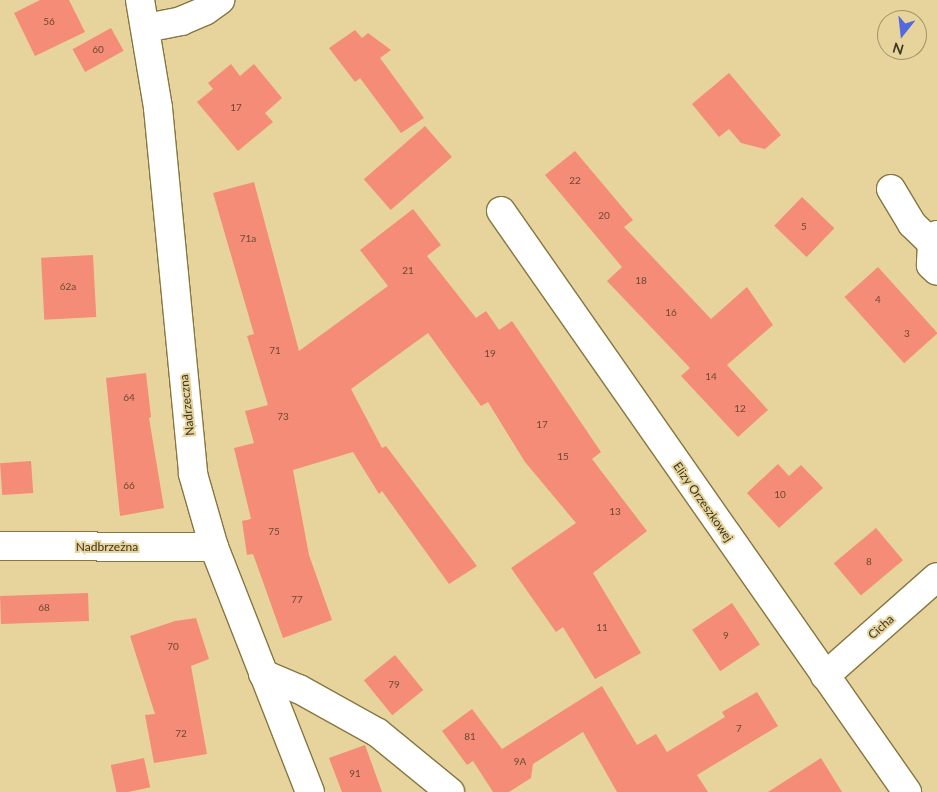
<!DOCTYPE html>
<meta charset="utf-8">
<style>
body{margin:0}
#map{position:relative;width:937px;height:792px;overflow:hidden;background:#e6d49c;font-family:Lato,sans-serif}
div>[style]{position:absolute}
.building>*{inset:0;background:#f58c77;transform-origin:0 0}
.roads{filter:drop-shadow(1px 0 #877641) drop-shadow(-1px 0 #877641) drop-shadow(0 1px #877641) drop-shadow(0 -1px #877641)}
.minor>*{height:28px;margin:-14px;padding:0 14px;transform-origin:14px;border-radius:14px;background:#fff}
span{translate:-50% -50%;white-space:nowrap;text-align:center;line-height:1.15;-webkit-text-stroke:4px #e6d49c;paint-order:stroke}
.number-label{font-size:10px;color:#6a4a34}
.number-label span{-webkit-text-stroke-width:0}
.street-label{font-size:12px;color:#3b341e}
.north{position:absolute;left:877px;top:10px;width:50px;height:50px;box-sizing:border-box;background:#e6d49c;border:1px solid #a2946a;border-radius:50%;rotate:196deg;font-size:14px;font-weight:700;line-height:20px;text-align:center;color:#3b341e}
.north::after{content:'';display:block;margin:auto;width:18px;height:22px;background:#5469df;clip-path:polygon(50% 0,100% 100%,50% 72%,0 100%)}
</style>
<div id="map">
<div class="building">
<div style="clip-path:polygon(40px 0,69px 0,85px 32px,35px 56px,14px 13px)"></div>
<div style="left:111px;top:28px;width:26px;height:44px;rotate:61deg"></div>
<div style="clip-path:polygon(355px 30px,362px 38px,368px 33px,391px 50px,380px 58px,424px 118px,401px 133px,360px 78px,355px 82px,329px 48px)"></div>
<div style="clip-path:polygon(231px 64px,240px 76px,254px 64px,282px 98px,265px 113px,273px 122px,238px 151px,197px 102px,213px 89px,208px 83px)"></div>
<div style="clip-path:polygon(729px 73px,781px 135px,765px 149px,741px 143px,729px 129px,719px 137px,692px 104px)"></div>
<div style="left:425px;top:126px;width:41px;height:81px;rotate:49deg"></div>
<div style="clip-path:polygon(575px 151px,633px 220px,624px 227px,711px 319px,747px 287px,773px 325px,727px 365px,768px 410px,738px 437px,681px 376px,690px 368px,607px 281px,622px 267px,545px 175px)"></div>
<div style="clip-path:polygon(254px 182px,299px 351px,388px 286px,360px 250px,413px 209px,441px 245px,427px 256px,476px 318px,486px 311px,499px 330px,512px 321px,601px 452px,592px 459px,647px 531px,593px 573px,641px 653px,595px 679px,563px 627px,556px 632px,511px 568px,576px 523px,525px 462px,488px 402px,481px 406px,428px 333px,351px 389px,382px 448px,386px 446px,477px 566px,449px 584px,382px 491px,379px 494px,353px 452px,293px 470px,309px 555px,332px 620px,283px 638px,253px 554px,247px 555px,242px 521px,251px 519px,234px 448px,254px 443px,245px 411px,268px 405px,247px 336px,254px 334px,213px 193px)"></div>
<div style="left:802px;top:197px;width:45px;height:40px;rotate:44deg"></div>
<div style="left:93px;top:255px;width:62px;height:52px;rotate:87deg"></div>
<div style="left:878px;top:267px;width:89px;height:45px;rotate:48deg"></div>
<div style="clip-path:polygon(146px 373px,151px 417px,149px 418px,164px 508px,120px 516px,106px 378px)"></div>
<div style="left:31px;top:461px;width:32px;height:31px;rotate:86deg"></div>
<div style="clip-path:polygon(778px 464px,789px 476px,801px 465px,823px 488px,779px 528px,747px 493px)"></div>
<div style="left:876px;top:528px;width:42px;height:55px;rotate:50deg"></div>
<div style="left:88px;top:593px;width:28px;height:88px;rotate:88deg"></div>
<div style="left:732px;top:603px;width:50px;height:48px;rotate:56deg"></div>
<div style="clip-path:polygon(196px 618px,209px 659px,191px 666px,207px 754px,154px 763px,145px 715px,155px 714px,130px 636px,175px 621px)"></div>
<div style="left:395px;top:655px;width:45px;height:40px;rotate:51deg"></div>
<div style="clip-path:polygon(602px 686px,637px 745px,656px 734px,667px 752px,725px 717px,722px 712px,757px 692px,778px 726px,697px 775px,708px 792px,617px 792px,583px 732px,533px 764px,531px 778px,509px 792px,493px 792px,473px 761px,467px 765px,442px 731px,472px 709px,502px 749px)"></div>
<div style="clip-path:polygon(365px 745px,382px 792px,342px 792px,329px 758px)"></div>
<div style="left:144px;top:758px;width:30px;height:34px;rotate:78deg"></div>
<div style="clip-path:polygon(821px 758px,842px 792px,768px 792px)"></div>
</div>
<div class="roads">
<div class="minor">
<div style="left:140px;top:0;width:109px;rotate:80.5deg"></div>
<div style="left:158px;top:108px;width:368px;rotate:84.5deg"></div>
<div style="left:193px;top:474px;width:76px;rotate:74deg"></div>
<div style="left:214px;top:547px;width:263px;rotate:68.6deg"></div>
<div style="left:146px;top:28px;width:36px;rotate:-11deg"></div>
<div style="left:181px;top:21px;width:26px;rotate:-23deg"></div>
<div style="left:205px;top:11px;width:19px;rotate:-36deg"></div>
<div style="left:891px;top:189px;width:41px;rotate:59deg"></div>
<div style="left:912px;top:224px;width:28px;rotate:44deg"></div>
<div style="left:501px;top:211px;width:709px;rotate:55.05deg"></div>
<div style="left:937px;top:235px;width:9px;rotate:122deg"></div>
<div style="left:932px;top:243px;width:22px;rotate:93deg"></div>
<div style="left:931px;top:265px;width:8px;rotate:45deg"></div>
<div style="left:0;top:546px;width:214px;rotate:0.3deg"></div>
<div style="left:263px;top:674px;width:39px;rotate:23deg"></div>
<div style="left:299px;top:689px;width:90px;rotate:29.1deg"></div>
<div style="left:378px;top:733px;width:93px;rotate:39.3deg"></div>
<div style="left:825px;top:676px;width:149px;rotate:-41.5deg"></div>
</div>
</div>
<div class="number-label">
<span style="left:49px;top:22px">56</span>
<span style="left:98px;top:50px">60</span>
<span style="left:236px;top:108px">17</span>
<span style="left:575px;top:181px">22</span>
<span style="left:604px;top:216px">20</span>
<span style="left:804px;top:227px">5</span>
<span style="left:248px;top:239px">71a</span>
<span style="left:408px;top:271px">21</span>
<span style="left:641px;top:281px">18</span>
<span style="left:68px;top:287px">62a</span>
<span style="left:878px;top:300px">4</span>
<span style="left:671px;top:313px">16</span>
<span style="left:907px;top:334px">3</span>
<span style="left:275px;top:351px">71</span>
<span style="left:490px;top:354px">19</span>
<span style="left:711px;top:377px">14</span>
<span style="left:129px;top:398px">64</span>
<span style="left:740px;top:409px">12</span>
<span style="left:283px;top:417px">73</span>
<span style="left:542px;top:425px">17</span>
<span style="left:563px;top:457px">15</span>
<span style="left:129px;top:486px">66</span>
<span style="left:780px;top:495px">10</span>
<span style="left:615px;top:512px">13</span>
<span style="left:274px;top:532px">75</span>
<span style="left:869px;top:562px">8</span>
<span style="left:297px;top:600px">77</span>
<span style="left:44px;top:608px">68</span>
<span style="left:602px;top:628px">11</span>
<span style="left:726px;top:636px">9</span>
<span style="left:173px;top:647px">70</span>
<span style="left:394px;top:685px">79</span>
<span style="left:739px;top:729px">7</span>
<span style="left:181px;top:734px">72</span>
<span style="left:470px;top:737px">81</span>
<span style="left:520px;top:762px">9A</span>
<span style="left:355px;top:774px">91</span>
</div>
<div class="street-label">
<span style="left:187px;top:405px;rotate:-96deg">Nadrzeczna</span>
<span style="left:703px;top:502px;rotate:55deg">Elizy Orzeszkowej</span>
<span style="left:107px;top:547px">Nadbrzeżna</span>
<span style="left:881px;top:627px;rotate:-42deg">Cicha</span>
</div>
<div class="north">N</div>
</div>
